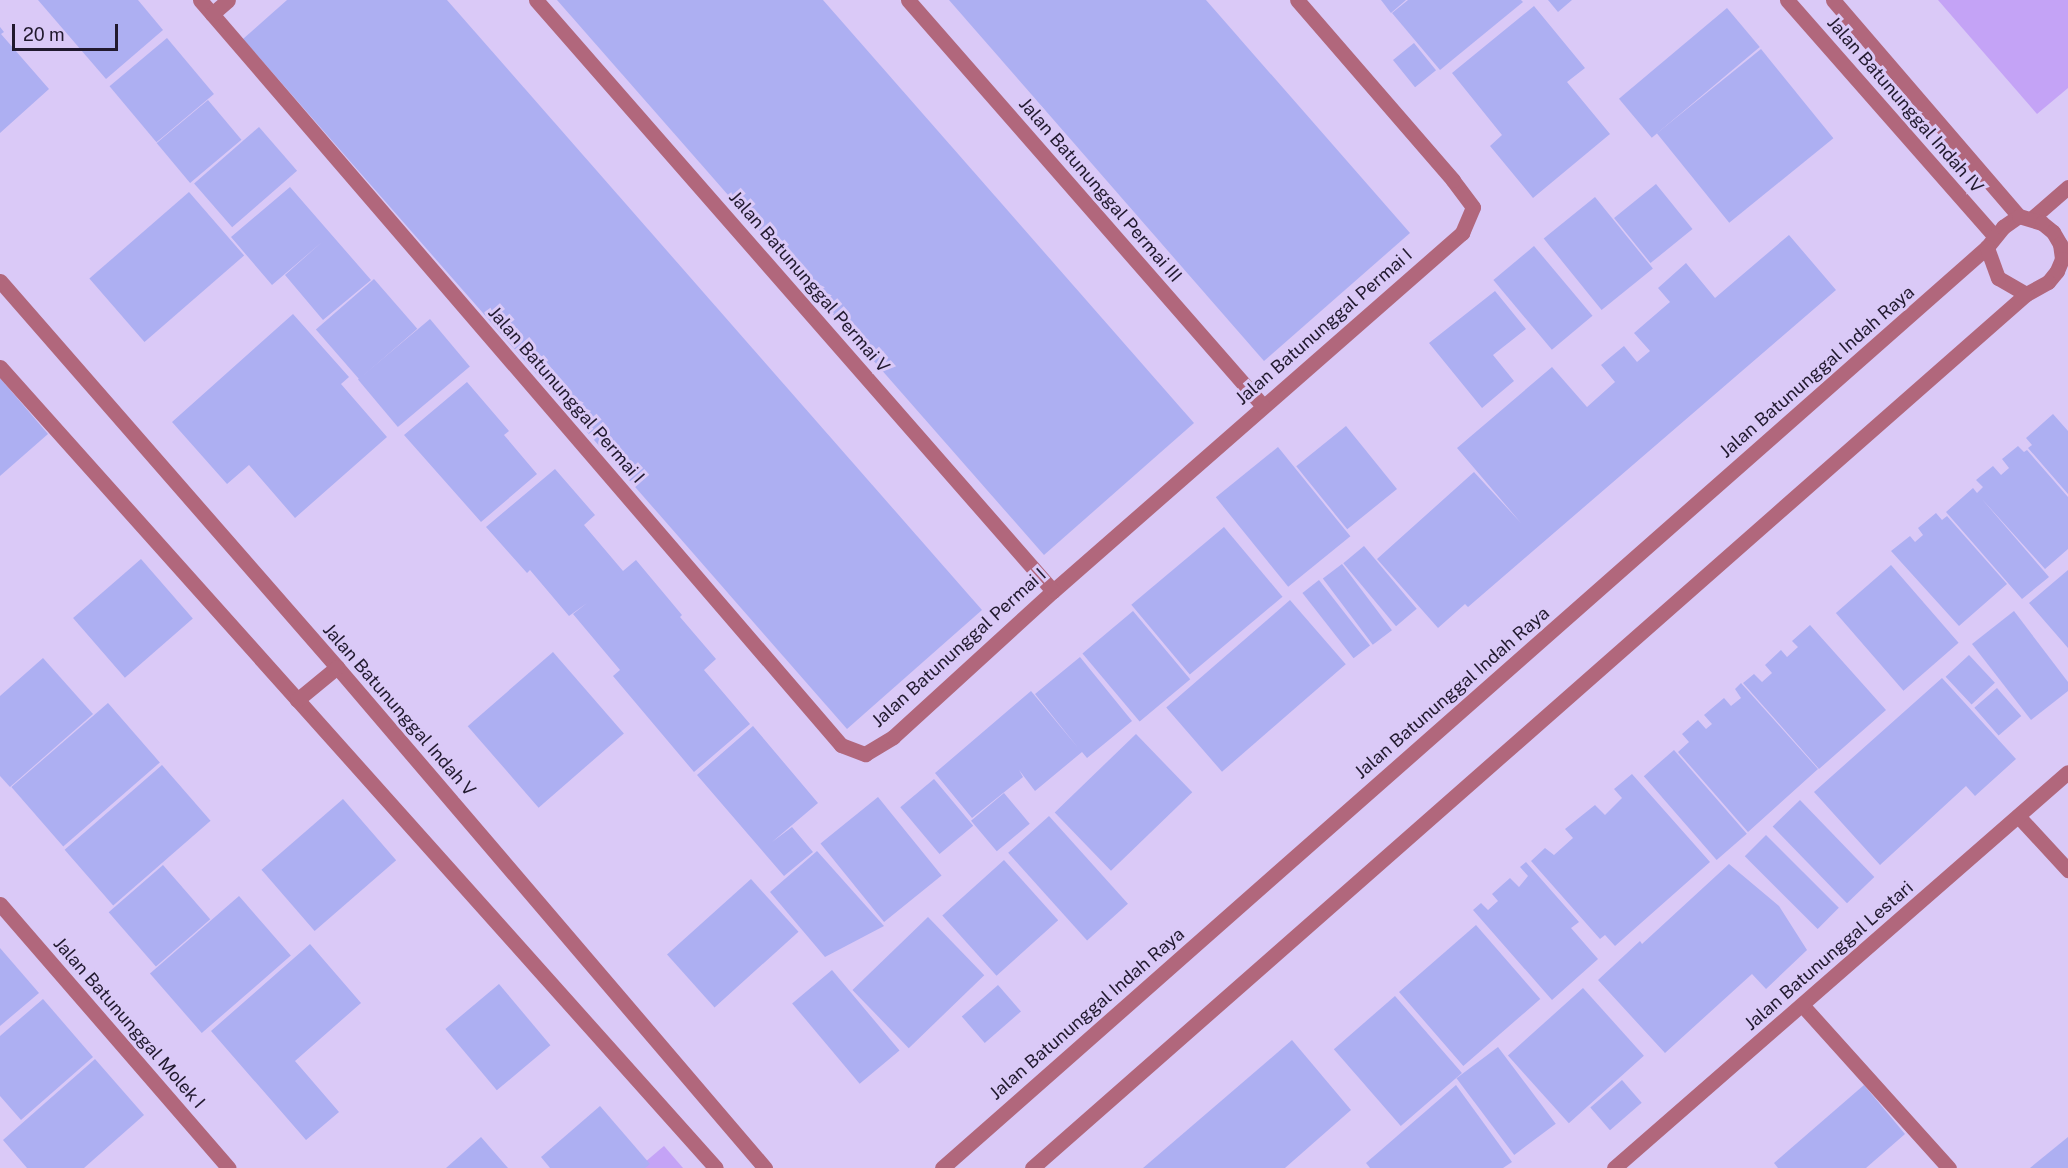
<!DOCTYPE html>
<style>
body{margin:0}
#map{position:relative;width:2068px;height:1168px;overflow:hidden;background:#dac9f7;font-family:"Public Sans",sans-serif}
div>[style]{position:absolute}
.green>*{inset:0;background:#c4a3f6}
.building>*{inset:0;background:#adaff2;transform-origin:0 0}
.minor>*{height:15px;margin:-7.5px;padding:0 7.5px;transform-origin:7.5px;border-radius:7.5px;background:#b1677c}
span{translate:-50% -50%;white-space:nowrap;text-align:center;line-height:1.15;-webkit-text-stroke:6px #dac9f7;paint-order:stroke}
.street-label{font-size:18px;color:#21192e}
.scale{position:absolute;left:12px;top:24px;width:106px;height:27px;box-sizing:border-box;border:3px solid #21192e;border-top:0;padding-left:8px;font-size:18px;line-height:21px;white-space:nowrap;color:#21192e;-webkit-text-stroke:4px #dac9f7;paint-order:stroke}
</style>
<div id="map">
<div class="green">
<div style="clip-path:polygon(1938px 0,2068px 0,2068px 88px,2037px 114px)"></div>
<div style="clip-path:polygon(664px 1146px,683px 1168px,638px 1168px)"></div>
</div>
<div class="building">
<div style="clip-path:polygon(38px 0,138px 0,163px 30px,106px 79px)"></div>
<div style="clip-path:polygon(287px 0,447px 0,982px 610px,847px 729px,243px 39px)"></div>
<div style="clip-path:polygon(557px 0,823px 0,1194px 423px,1044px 555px)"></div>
<div style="clip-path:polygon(949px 0,1206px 0,1410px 233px,1264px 361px)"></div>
<div style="clip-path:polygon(1381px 0,1406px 0,1391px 13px)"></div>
<div style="clip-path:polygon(1408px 0,1521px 0,1523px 2px,1440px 70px,1392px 13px)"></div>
<div style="clip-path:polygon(1548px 0,1572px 0,1558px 12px)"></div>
<div style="clip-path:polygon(1534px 6px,1585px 68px,1567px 82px,1610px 134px,1533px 198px,1490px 146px,1502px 135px,1452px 73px)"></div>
<div style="left:1727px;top:8px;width:51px;height:141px;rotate:50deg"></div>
<div style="clip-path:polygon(0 27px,4px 32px,1px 34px,49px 89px,0 133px)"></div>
<div style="left:167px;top:38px;width:73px;height:75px;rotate:50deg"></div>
<div style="left:1414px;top:43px;width:35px;height:27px;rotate:51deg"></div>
<div style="left:1761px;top:49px;width:115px;height:134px;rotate:51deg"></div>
<div style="left:208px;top:100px;width:52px;height:67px;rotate:50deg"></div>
<div style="left:259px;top:127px;width:58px;height:86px;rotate:49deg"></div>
<div style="left:1656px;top:184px;width:58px;height:54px;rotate:51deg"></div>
<div style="clip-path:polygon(290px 187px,371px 280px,323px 320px,285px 275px,322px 242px,272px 285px,231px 237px)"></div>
<div style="left:189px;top:192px;width:84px;height:132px;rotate:49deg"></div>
<div style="left:1595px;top:197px;width:92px;height:66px;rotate:51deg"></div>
<div style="clip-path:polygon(1789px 235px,1836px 290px,1468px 607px,1465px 604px,1438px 628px,1377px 559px,1474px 472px,1521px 523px,1457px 448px,1552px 367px,1587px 407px,1615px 382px,1601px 365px,1624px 346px,1637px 362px,1650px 351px,1634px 333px,1670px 302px,1658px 288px,1686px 263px,1715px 298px)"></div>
<div style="left:1534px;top:246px;width:91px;height:53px;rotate:50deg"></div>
<div style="left:374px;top:279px;width:66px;height:77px;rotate:49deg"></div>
<div style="clip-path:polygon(1495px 291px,1526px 329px,1493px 355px,1514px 381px,1482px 408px,1429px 343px)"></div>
<div style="clip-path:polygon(293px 314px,349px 377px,341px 384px,387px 437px,295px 518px,249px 465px,227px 484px,172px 422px)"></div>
<div style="left:430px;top:319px;width:62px;height:94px;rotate:50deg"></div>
<div style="clip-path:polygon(0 378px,48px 434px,0 476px)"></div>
<div style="clip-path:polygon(467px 382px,509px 431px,504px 435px,537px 474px,481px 522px,404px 435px)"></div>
<div style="clip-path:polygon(2053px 414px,2068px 431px,2068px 494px,2028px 448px,2032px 445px,2026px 438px)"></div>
<div style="left:1346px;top:426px;width:81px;height:64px;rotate:51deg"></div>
<div style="clip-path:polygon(2018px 446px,2024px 452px,2027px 450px,2068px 497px,2068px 549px,2045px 569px,1981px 498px,2049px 577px,2022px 599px,1946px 512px,1973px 488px,1977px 493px,1983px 487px,1976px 480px,1993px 466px,2001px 475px,2009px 468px,2002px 459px)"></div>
<div style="left:1278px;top:447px;width:115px;height:80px;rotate:51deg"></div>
<div style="clip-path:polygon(555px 469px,595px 515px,584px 525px,623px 571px,636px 560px,682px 615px,680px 617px,716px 659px,704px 670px,750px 724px,694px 772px,613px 676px,620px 670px,573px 614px,587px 603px,569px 616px,530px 570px,527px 573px,486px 527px)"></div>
<div style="clip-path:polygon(1936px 513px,1942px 520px,1947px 516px,2007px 584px,1959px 626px,1891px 551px,1910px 536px,1915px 542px,1923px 535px,1918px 528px)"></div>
<div style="left:1224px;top:527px;width:91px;height:121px;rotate:50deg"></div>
<div style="left:1364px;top:546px;width:82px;height:27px;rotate:50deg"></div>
<div style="left:141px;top:559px;width:79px;height:90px;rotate:49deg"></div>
<div style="left:1342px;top:564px;width:83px;height:24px;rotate:53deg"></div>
<div style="left:1891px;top:565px;width:103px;height:73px;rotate:49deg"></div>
<div style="clip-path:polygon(2068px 570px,2068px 648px,2029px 603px)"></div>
<div style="left:1319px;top:580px;width:83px;height:21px;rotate:52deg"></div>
<div style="left:1290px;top:600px;width:85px;height:164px;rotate:49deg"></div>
<div style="left:1133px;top:611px;width:89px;height:66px;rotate:50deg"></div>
<div style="clip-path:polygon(2014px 611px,2068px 682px,2068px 691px,2031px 720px,1972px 644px)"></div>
<div style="clip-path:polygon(1810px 625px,1886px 710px,1819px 769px,1743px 683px,1754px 674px,1762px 682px,1772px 673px,1765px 665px,1781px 650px,1787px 657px,1798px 647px,1792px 641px)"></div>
<div style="left:553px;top:652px;width:108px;height:113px;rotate:49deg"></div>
<div style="left:1969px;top:655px;width:38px;height:32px;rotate:47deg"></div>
<div style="clip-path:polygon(1080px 657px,1132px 721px,1087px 758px,1082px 752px,1035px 791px,1019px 770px,1023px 777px,972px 818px,935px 773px,1031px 691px,1079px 749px,1035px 694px)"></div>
<div style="clip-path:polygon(43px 658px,93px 714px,10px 787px,0 776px,0 696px)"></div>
<div style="clip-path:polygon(1942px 678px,2016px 759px,1975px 796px,1966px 786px,1880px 865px,1814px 792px)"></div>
<div style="clip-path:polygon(1741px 683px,1818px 769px,1748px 832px,1678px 752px,1689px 742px,1682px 734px,1698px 720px,1706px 729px,1712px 724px,1704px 715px,1724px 698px,1731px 706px,1741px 698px,1735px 689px)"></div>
<div style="left:1997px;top:688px;width:37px;height:30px;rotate:49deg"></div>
<div style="left:108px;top:703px;width:79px;height:128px;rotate:49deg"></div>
<div style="clip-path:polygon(753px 726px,818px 803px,772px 842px,792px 827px,813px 852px,784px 876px,697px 775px)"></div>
<div style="left:1136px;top:734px;width:81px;height:113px;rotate:46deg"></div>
<div style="left:1674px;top:750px;width:111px;height:40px;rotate:49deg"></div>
<div style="left:162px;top:765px;width:74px;height:129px;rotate:49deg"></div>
<div style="clip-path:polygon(1632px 774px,1710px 862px,1615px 946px,1605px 935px,1600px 939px,1531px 861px,1545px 848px,1554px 855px,1573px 838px,1565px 829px,1595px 805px,1605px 815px,1622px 798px,1614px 789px)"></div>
<div style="left:934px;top:779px;width:61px;height:44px;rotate:50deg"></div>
<div style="left:1004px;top:793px;width:40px;height:43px;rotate:50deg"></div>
<div style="left:878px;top:797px;width:101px;height:74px;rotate:51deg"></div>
<div style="left:343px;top:799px;width:81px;height:108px;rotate:49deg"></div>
<div style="left:1800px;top:800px;width:107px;height:38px;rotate:46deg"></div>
<div style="left:1049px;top:816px;width:118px;height:55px;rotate:48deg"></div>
<div style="left:1766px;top:835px;width:103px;height:30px;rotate:45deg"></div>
<div style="clip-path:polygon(817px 851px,884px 926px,825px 957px,770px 892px)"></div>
<div style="left:1004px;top:860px;width:81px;height:83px;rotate:48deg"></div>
<div style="clip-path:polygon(1526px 862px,1579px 922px,1571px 928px,1598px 959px,1552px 1000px,1473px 910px,1481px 903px,1488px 910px,1498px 901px,1492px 894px,1510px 878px,1519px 887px,1528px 876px,1520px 867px)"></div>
<div style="clip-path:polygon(1729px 864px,1779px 906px,1807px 950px,1766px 989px,1752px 974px,1665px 1053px,1598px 980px,1640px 941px,1642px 944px)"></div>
<div style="left:163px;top:865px;width:72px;height:72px;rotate:49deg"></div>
<div style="left:751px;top:879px;width:71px;height:113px;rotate:48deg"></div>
<div style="left:239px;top:896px;width:79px;height:118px;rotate:49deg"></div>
<div style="left:928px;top:917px;width:81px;height:105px;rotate:46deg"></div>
<div style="left:1476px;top:925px;width:98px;height:102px;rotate:49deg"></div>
<div style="clip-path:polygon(310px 944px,361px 1003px,295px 1061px,339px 1112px,306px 1140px,211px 1031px)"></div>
<div style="clip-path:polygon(0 948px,39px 993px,0 1026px)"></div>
<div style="left:832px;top:970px;width:105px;height:52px;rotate:50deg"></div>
<div style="left:499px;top:984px;width:80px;height:70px;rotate:50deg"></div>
<div style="left:998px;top:985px;width:35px;height:48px;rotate:49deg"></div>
<div style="left:1583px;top:988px;width:91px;height:101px;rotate:48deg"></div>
<div style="left:1395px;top:996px;width:102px;height:81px;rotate:49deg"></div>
<div style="clip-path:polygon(43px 999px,93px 1057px,21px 1120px,0 1096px,0 1036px)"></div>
<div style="clip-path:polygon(1292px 1040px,1351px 1110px,1285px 1168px,1143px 1168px)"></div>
<div style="left:1498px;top:1047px;width:96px;height:52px;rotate:53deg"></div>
<div style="clip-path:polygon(95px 1059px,144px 1115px,84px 1168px,27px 1168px,3px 1140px)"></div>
<div style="left:1622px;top:1080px;width:30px;height:42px;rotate:49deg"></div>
<div style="clip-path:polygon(1456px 1085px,1512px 1162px,1503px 1168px,1370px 1168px,1366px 1163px)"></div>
<div style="clip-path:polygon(1864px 1085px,1905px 1134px,1866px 1168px,1778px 1168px,1774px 1163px)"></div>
<div style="clip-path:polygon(600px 1106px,650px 1164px,645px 1168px,550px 1168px,541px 1157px)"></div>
<div style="clip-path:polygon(481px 1137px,508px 1168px,446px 1168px)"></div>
<div style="clip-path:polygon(2068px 1137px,2068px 1168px,2030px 1168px)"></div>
</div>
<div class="minor">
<div style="left:200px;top:0;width:983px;rotate:49.29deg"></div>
<div style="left:841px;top:745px;width:26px;rotate:21deg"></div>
<div style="left:865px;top:754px;width:33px;rotate:-31deg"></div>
<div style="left:893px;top:737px;width:217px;rotate:-42.4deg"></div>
<div style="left:1053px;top:591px;width:544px;rotate:-41.2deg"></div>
<div style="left:1462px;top:233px;width:28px;rotate:-67deg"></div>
<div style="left:1473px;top:207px;width:34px;rotate:-127deg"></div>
<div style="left:1453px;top:180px;width:238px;rotate:-130.9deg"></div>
<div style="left:536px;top:0;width:785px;rotate:48.82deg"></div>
<div style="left:908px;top:0;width:539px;rotate:48.83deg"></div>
<div style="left:1787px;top:0;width:314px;rotate:48.7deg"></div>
<div style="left:1833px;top:0;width:285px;rotate:49.3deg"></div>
<div style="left:212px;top:14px;width:21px;rotate:-41deg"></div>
<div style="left:2031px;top:219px;width:49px;rotate:-40.9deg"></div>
<div style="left:0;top:281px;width:512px;rotate:48.88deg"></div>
<div style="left:337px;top:667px;width:659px;rotate:49.49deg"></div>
<div style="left:0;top:367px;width:1074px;rotate:48.21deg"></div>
<div style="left:297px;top:700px;width:52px;rotate:-39.5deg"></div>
<div style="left:2018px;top:816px;width:74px;rotate:47.2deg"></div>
<div style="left:0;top:904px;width:349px;rotate:49.1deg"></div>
<div style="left:1803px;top:1006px;width:218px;rotate:48deg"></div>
<div style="left:942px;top:1168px;width:1393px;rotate:-41.39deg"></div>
<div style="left:1987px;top:247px;width:26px;rotate:-51deg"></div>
<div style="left:2003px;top:227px;width:19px;rotate:-35deg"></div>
<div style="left:2019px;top:216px;width:24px;rotate:17deg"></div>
<div style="left:2042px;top:223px;width:14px;rotate:39deg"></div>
<div style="left:2053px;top:232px;width:14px;rotate:60deg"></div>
<div style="left:2060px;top:244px;width:15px;rotate:82deg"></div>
<div style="left:2062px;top:259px;width:13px;rotate:113deg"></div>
<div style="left:2057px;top:271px;width:14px;rotate:129deg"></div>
<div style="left:2048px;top:282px;width:25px;rotate:151deg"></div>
<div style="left:2026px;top:294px;width:32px;rotate:-150deg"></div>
<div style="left:1998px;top:278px;width:33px;rotate:-110deg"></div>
<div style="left:1032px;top:1168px;width:1324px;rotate:-41.32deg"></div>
<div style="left:1614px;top:1168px;width:602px;rotate:-41.1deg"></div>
</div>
<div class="street-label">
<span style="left:1905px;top:105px;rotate:49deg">Jalan Batununggal Indah IV</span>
<span style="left:1100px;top:190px;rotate:49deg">Jalan Batununggal Permai III</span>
<span style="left:809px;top:282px;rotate:49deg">Jalan Batununggal Permai V</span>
<span style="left:1324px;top:327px;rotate:-41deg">Jalan Batununggal Permai I</span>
<span style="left:1817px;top:372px;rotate:-41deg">Jalan Batununggal Indah Raya</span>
<span style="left:566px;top:395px;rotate:49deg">Jalan Batununggal Permai I</span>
<span style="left:959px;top:648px;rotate:-42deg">Jalan Batununggal Permai I</span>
<span style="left:1452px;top:693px;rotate:-41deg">Jalan Batununggal Indah Raya</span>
<span style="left:399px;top:710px;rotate:49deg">Jalan Batununggal Indah V</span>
<span style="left:1829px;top:956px;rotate:-41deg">Jalan Batununggal Lestari</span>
<span style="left:1087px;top:1014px;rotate:-41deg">Jalan Batununggal Indah Raya</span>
<span style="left:129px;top:1023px;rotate:49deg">Jalan Batununggal Molek I</span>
</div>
<div class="scale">20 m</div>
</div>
